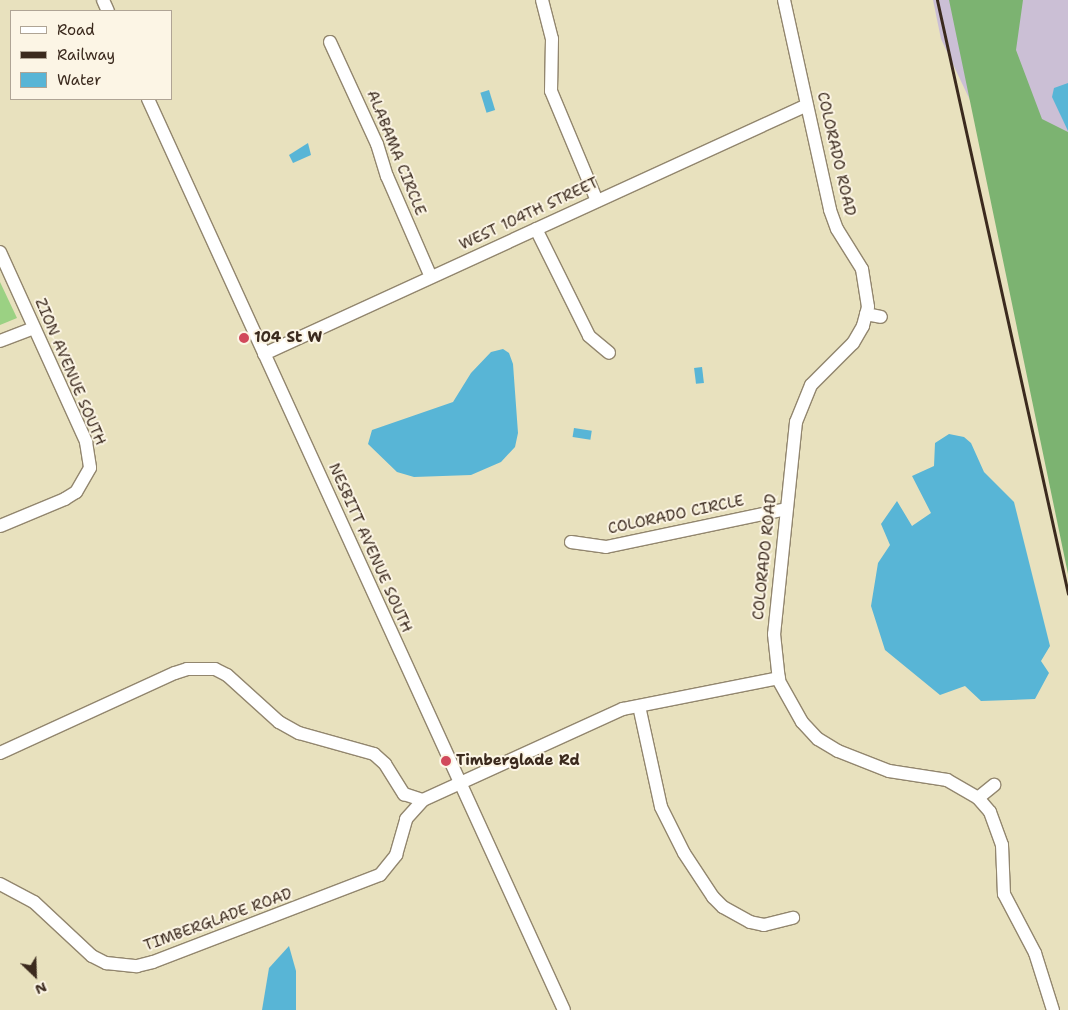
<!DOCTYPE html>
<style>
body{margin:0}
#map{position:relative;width:1068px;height:1010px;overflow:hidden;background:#e8e1be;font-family:"Shantell Sans",sans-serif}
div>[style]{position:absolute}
.industrial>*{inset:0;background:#cbbfd5}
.green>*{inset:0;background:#9bd183}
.forest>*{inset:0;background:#7cb371}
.water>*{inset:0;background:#58b5d6;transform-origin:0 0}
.roads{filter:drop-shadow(1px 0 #92866e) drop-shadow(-1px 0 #92866e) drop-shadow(0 1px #92866e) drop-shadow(0 -1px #92866e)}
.minor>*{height:12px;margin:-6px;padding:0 6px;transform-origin:6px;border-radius:6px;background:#fff}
.rail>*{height:3px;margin:-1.5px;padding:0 1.5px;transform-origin:1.5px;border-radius:1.5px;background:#3b2a1e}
.dots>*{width:14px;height:14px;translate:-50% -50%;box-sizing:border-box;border:2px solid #fcf5e5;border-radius:50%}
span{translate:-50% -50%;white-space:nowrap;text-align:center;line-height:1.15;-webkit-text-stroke:4px #fcf5e5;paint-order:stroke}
.street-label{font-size:15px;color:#3b2a1e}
.poi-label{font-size:15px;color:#3b2a1e;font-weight:700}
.left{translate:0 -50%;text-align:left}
.legend{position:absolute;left:10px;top:10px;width:162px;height:90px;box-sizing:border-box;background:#fcf5e5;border:1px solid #afa495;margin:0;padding:6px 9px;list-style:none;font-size:15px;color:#3b2a1e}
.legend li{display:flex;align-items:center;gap:10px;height:25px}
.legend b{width:25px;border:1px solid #afa495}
.north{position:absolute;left:10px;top:950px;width:50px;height:50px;-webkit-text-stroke:4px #fcf5e5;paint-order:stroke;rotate:156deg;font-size:14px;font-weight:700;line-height:20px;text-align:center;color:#3b2a1e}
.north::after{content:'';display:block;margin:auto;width:18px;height:22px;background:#3b2a1e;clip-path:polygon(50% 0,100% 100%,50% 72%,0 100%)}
</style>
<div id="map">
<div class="industrial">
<div style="clip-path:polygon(933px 0,1068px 0,1068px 147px,977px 115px,941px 39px)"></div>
</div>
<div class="green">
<div style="clip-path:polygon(0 282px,17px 318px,0 325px)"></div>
</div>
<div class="forest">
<div style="clip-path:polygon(949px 0,1023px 0,1016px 50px,1042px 119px,1068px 132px,1068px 574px)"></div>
</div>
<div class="water">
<div style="clip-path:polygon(1068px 83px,1068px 131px,1052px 97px,1054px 88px)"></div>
<div style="left:489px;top:90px;width:21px;height:9px;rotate:73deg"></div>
<div style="clip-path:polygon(308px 143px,311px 155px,293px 163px,289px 155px)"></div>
<div style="clip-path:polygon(503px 349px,509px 353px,513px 364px,518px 433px,515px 447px,501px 462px,471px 475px,414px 477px,397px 472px,368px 444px,372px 430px,453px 402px,471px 373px,491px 352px)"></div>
<div style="left:702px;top:367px;width:16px;height:8px;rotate:83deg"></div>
<div style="left:574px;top:428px;width:18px;height:9px;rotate:9deg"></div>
<div style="clip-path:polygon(949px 434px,964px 437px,971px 443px,984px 472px,1014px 502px,1050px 646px,1041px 661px,1049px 673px,1035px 699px,981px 701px,965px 686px,940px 695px,885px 650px,871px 606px,878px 563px,890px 545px,881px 524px,897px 501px,912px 526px,931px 513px,912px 476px,934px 466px,935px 443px)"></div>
<div style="clip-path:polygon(289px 946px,296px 971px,296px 1010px,262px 1010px,269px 968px)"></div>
</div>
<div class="roads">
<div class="minor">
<div style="left:103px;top:0;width:12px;rotate:66deg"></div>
<div style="left:542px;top:0;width:40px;rotate:75.6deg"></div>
<div style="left:552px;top:39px;width:52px;rotate:91.1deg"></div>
<div style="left:551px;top:91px;width:119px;rotate:67.3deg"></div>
<div style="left:784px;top:0;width:215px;rotate:77.6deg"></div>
<div style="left:830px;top:210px;width:20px;rotate:70deg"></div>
<div style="left:837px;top:229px;width:47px;rotate:58deg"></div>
<div style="left:862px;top:269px;width:38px;rotate:81deg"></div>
<div style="left:868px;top:307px;width:20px;rotate:105deg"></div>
<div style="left:863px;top:326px;width:20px;rotate:120deg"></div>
<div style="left:853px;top:343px;width:59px;rotate:135deg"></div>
<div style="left:811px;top:385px;width:40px;rotate:112deg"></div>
<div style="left:796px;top:422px;width:213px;rotate:95.9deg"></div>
<div style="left:774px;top:634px;width:47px;rotate:83.9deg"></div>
<div style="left:779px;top:681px;width:47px;rotate:60.7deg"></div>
<div style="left:802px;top:722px;width:23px;rotate:47deg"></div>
<div style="left:818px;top:739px;width:23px;rotate:31deg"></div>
<div style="left:838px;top:751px;width:55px;rotate:21.4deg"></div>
<div style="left:889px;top:771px;width:59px;rotate:8.8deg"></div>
<div style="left:947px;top:780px;width:36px;rotate:30deg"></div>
<div style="left:978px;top:798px;width:18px;rotate:49deg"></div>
<div style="left:990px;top:812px;width:35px;rotate:70deg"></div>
<div style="left:1002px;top:845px;width:49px;rotate:87.7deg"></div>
<div style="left:1004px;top:894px;width:67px;rotate:62.3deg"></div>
<div style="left:1035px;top:953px;width:60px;rotate:72.5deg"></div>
<div style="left:330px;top:42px;width:112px;rotate:65.3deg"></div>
<div style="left:377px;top:144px;width:34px;rotate:73deg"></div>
<div style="left:387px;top:176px;width:110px;rotate:66.5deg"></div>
<div style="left:148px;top:99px;width:1001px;rotate:65.46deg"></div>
<div style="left:536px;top:229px;width:119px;rotate:63.6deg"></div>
<div style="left:589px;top:336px;width:26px;rotate:40deg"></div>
<div style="left:0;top:252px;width:209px;rotate:65.6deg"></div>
<div style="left:86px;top:442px;width:26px;rotate:81deg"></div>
<div style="left:90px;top:468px;width:28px;rotate:120deg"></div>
<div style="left:76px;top:492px;width:13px;rotate:148deg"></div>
<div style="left:65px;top:499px;width:70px;rotate:157.4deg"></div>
<div style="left:866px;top:314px;width:15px;rotate:11deg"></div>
<div style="left:0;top:341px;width:36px;rotate:-21deg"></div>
<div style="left:264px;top:354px;width:597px;rotate:-24.63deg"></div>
<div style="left:571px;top:542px;width:35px;rotate:8deg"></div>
<div style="left:606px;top:547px;width:184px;rotate:-11.9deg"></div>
<div style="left:639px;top:706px;width:103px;rotate:77.7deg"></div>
<div style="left:661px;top:807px;width:51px;rotate:63.4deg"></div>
<div style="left:684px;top:853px;width:53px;rotate:56.6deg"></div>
<div style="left:713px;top:897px;width:14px;rotate:45deg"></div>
<div style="left:723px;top:907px;width:31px;rotate:29deg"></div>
<div style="left:750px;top:922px;width:14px;rotate:12deg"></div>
<div style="left:764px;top:925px;width:30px;rotate:-14deg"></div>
<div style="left:0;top:753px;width:192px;rotate:-24.6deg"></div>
<div style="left:175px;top:673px;width:13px;rotate:-18deg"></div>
<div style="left:187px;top:669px;width:28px"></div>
<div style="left:215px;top:669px;width:13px;rotate:27deg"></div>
<div style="left:227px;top:675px;width:70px;rotate:42.1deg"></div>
<div style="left:279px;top:722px;width:23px;rotate:29deg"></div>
<div style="left:299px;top:733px;width:78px;rotate:15.6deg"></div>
<div style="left:374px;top:754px;width:15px;rotate:42deg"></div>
<div style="left:385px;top:764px;width:36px;rotate:58deg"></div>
<div style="left:404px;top:794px;width:20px;rotate:18deg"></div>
<div style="left:423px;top:800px;width:220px;rotate:-24.5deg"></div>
<div style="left:623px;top:709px;width:159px;rotate:-11.2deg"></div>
<div style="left:978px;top:798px;width:21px;rotate:-39deg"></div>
<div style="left:0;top:884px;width:38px;rotate:28deg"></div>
<div style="left:34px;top:902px;width:79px;rotate:43deg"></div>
<div style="left:92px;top:956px;width:16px;rotate:27deg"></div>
<div style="left:106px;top:963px;width:31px;rotate:6deg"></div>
<div style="left:137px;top:966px;width:16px;rotate:-14deg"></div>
<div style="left:153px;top:962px;width:243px;rotate:-21deg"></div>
<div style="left:380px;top:875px;width:26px;rotate:-51deg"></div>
<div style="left:396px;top:855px;width:37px;rotate:-74deg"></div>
<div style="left:406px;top:819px;width:25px;rotate:-48deg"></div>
</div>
</div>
<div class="rail">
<div style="left:937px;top:0;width:608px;rotate:77.56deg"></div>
</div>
<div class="dots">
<div style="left:244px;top:338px;background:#d1495b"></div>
<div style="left:446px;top:761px;background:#d1495b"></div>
</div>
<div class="street-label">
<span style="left:396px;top:153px;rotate:68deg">ALABAMA CIRCLE</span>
<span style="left:836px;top:154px;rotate:77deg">COLORADO ROAD</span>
<span style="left:529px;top:214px;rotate:-25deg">WEST 104TH STREET</span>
<span style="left:70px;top:372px;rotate:67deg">ZION AVENUE SOUTH</span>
<span style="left:676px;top:515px;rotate:-12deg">COLORADO CIRCLE</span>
<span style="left:370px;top:548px;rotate:66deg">NESBITT AVENUE SOUTH</span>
<span style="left:765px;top:557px;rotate:-84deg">COLORADO ROAD</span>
<span style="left:218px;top:920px;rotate:-20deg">TIMBERGLADE ROAD</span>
</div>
<div class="poi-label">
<span class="left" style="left:254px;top:338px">104 St W</span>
<span class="left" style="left:456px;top:761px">Timberglade Rd</span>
</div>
<ul class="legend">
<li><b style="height:6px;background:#fff"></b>Road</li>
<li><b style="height:6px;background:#3b2a1e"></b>Railway</li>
<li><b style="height:14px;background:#58b5d6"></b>Water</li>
</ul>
<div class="north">N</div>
</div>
